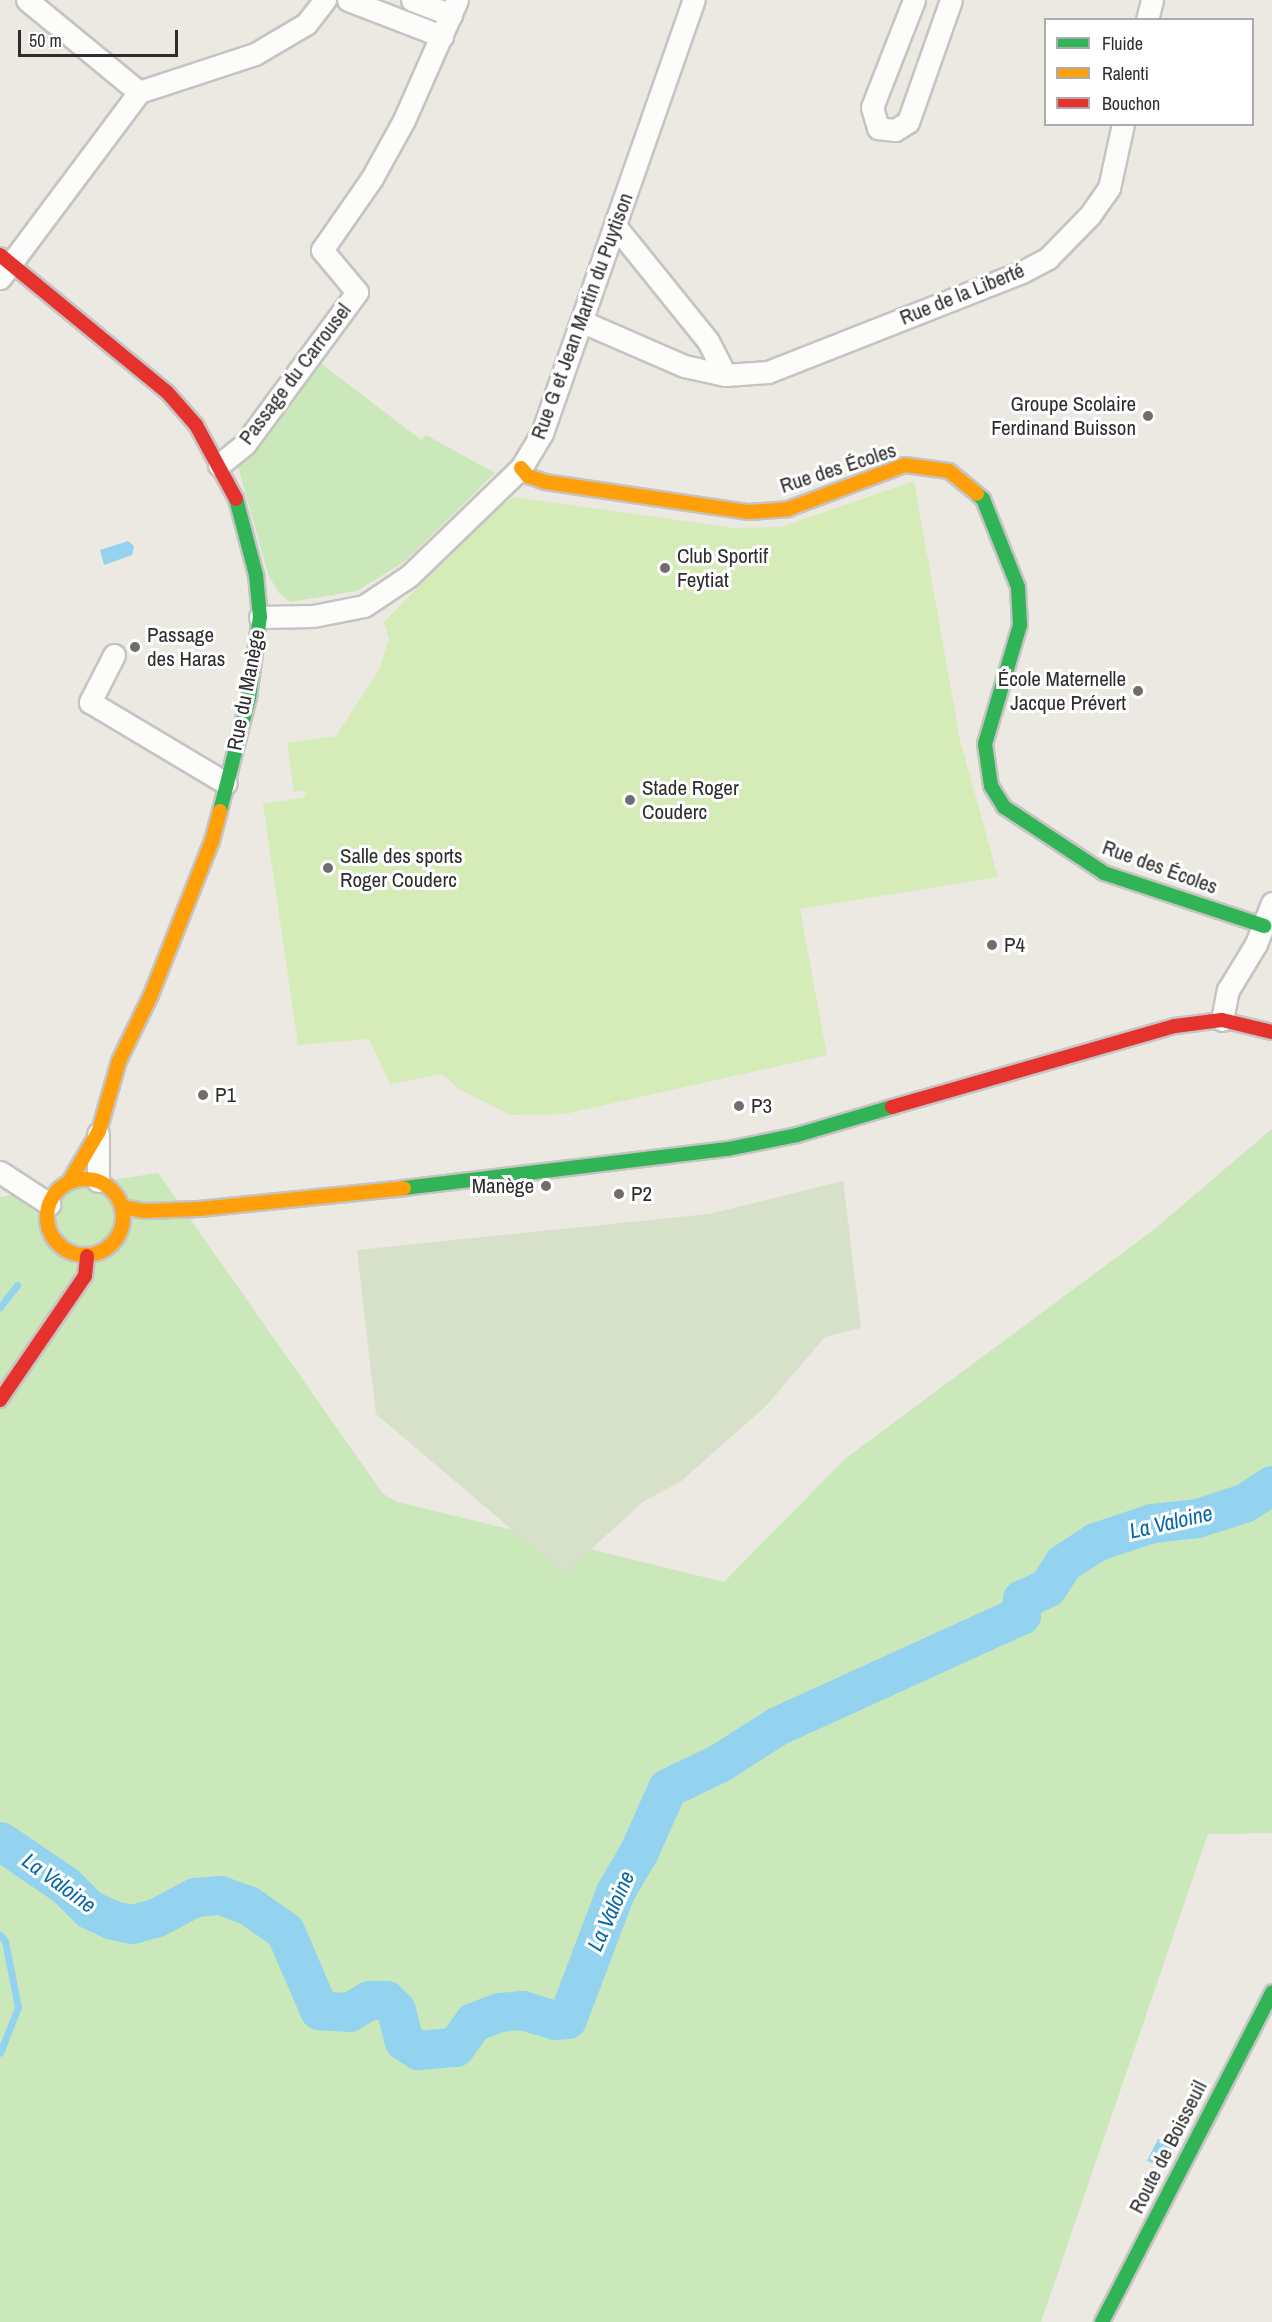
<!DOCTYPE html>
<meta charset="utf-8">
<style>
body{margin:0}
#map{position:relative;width:1272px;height:2322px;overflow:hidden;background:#ece8e2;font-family:"Archivo Narrow",sans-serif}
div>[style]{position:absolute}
.green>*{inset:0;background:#cae8ba}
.cemetery>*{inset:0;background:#d7e0c9}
.pitch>*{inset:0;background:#d6ecb8}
.water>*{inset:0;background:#94d3ef;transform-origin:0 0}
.stream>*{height:7px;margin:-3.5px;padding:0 3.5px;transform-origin:3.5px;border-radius:3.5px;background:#94d3ef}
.river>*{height:39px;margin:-19.5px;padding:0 19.5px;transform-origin:19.5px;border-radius:19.5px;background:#94d3ef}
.roads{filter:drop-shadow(2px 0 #c5c4c3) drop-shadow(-2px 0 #c5c4c3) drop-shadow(0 2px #c5c4c3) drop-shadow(0 -2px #c5c4c3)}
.street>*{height:21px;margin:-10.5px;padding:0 10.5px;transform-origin:10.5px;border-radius:10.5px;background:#fcfcfb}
.fast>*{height:14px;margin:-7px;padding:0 7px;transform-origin:7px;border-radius:7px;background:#30b455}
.slow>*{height:14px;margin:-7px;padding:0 7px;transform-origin:7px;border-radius:7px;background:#ff9f0a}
.slow>.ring{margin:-7px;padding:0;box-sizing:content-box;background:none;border:14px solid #ff9f0a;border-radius:50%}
.jam>*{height:14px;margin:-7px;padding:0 7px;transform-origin:7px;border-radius:7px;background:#e5322d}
.dots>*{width:16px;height:16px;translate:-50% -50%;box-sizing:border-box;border:3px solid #fff;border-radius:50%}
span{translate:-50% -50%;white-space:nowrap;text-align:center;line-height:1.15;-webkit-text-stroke:6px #fff;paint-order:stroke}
.street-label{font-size:21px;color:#2d2d2d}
.poi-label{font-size:21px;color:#2d2d2d}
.right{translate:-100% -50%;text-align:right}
.left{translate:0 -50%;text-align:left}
.water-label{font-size:22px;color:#0767a7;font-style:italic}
.legend{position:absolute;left:1044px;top:18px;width:210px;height:108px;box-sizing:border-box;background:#fff;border:2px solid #ababab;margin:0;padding:8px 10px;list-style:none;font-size:18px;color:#2d2d2d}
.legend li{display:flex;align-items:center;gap:12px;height:30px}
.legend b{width:30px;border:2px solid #ababab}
.scale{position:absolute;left:18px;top:30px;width:160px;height:27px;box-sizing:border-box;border:3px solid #2d2d2d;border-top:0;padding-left:8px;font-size:18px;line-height:21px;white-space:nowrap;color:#2d2d2d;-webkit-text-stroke:4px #fff;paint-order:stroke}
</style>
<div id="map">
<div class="green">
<div style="clip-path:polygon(319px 362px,421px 440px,426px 435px,495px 473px,404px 562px,357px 591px,290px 602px,278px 592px,268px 574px,238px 467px)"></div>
<div style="clip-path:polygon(1272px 1129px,1272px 1833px,1208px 1834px,1041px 2322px,0 2322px,0 1197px,158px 1173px,383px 1494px,398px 1502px,724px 1582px,846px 1458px,1152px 1231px)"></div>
</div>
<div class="cemetery">
<div style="clip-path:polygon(843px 1181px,861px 1328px,825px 1337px,766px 1406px,680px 1482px,644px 1501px,564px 1574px,376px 1414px,357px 1250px,709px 1214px)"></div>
</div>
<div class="pitch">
<div style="clip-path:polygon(914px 481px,960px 740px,998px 877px,800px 909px,827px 1055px,565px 1114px,511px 1115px,459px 1089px,442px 1074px,390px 1084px,369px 1039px,298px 1045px,263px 804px,306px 797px,305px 790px,294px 792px,287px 743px,336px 736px,379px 670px,389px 639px,384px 622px,485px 517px,514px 497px,734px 528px,781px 527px)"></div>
</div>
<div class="water">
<div style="clip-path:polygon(128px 541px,134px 546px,132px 555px,104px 565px,100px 550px)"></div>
<div style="clip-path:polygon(1272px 1476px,1272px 1485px,1244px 1503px,1197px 1518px,1152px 1523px,1095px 1542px,1067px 1559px,1021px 1615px,777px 1726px,719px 1763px,667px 1788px,639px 1851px,615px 1892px,567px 2019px,555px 2020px,522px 2010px,499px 2012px,473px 2022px,455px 2047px,418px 2050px,407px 2041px,396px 2010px,386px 2000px,369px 2000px,349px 2012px,319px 2010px,285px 1932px,248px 1905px,220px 1895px,195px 1897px,155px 1918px,132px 1924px,113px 1920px,89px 1909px,65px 1885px,0 1841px,0 1831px,6px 1832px,28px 1844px,74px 1876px,84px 1894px,106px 1910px,133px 1915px,159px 1908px,199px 1888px,222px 1888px,252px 1898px,288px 1928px,298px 1941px,308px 1979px,320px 1996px,343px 2003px,373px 1988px,397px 1994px,406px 2007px,411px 2040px,422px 2044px,445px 2041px,482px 2008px,524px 2003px,556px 2014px,568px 1999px,612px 1880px,637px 1838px,662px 1773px,670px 1765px,715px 1758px,764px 1723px,868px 1676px,913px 1647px,1013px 1612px,1022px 1599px,1040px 1587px,1047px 1569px,1061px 1553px,1102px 1531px,1151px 1517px,1214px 1507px,1260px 1478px)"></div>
<div style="left:1158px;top:2139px;width:16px;height:24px;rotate:27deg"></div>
</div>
<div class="stream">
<div style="left:0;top:1307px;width:28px;rotate:-52deg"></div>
<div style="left:0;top:1935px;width:8px;rotate:50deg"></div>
<div style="left:5px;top:1941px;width:67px;rotate:78.9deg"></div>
<div style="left:18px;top:2007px;width:49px;rotate:111.4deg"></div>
</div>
<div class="river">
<div style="left:0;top:1841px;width:78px;rotate:34.1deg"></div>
<div style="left:65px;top:1885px;width:34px;rotate:45deg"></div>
<div style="left:89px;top:1909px;width:26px;rotate:25deg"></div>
<div style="left:113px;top:1920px;width:19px;rotate:12deg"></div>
<div style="left:132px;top:1924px;width:24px;rotate:-15deg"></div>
<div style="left:155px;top:1918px;width:45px;rotate:-27.7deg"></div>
<div style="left:195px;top:1897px;width:25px;rotate:-5deg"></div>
<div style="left:220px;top:1895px;width:30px;rotate:20deg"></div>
<div style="left:248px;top:1905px;width:45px;rotate:35.1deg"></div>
<div style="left:285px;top:1931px;width:86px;rotate:66.7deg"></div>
<div style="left:319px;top:2010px;width:30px;rotate:4deg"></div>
<div style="left:349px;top:2012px;width:23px;rotate:-31deg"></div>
<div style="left:369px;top:2000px;width:17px"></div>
<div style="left:386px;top:2000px;width:14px;rotate:45deg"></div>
<div style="left:396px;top:2010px;width:32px;rotate:76deg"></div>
<div style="left:404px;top:2041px;width:17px;rotate:33deg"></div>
<div style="left:418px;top:2050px;width:37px;rotate:-5deg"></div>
<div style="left:455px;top:2047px;width:31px;rotate:-54deg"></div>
<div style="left:473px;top:2022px;width:28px;rotate:-21deg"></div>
<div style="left:499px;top:2012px;width:23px;rotate:-5deg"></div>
<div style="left:522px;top:2010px;width:34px;rotate:17deg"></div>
<div style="left:555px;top:2020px;width:12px;rotate:-5deg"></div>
<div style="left:567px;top:2019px;width:136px;rotate:-69.3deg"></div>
<div style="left:615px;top:1892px;width:48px;rotate:-59.7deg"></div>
<div style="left:639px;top:1851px;width:69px;rotate:-66deg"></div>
<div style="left:667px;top:1788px;width:58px;rotate:-25.7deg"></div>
<div style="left:719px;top:1763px;width:69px;rotate:-32.5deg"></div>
<div style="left:777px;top:1726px;width:268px;rotate:-24.5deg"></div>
<div style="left:1021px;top:1615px;width:16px;rotate:-86deg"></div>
<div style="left:1022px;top:1599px;width:27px;rotate:-24deg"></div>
<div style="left:1047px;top:1588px;width:30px;rotate:-57deg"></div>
<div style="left:1063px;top:1563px;width:38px;rotate:-33deg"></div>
<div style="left:1095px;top:1542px;width:60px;rotate:-18.4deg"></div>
<div style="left:1152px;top:1523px;width:45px;rotate:-6.3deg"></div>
<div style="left:1197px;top:1518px;width:49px;rotate:-17.7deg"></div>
<div style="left:1244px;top:1503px;width:33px;rotate:-33deg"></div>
</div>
<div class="roads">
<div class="street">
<div style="left:27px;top:0;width:145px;rotate:39.4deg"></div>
<div style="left:348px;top:0;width:101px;rotate:21deg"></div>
<div style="left:412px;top:0;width:42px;rotate:21deg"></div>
<div style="left:914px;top:0;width:115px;rotate:111.4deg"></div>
<div style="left:872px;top:107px;width:22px;rotate:74deg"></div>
<div style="left:878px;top:128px;width:17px;rotate:7deg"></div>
<div style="left:895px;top:130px;width:15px;rotate:-32deg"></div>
<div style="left:908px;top:122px;width:129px;rotate:-70.6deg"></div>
<div style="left:1147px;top:20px;width:21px;rotate:-76deg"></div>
<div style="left:616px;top:227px;width:146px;rotate:51.1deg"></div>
<div style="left:708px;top:341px;width:38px;rotate:63deg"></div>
<div style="left:0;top:278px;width:232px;rotate:-53.2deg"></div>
<div style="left:139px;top:92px;width:122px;rotate:-18.1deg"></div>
<div style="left:255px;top:54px;width:59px;rotate:-30.5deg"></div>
<div style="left:306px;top:24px;width:31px;rotate:-52deg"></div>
<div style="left:583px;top:322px;width:110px;rotate:23.5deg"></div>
<div style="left:684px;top:366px;width:42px;rotate:12.4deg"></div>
<div style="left:725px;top:375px;width:43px;rotate:-4deg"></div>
<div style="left:768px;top:372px;width:273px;rotate:-21.5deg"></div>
<div style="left:1022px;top:272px;width:30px;rotate:-28deg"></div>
<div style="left:1048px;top:258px;width:60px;rotate:-45.7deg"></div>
<div style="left:1090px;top:215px;width:33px;rotate:-55deg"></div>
<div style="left:1109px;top:188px;width:66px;rotate:-77.7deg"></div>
<div style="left:219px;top:465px;width:33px;rotate:-39deg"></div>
<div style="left:245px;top:444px;width:189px;rotate:-53.6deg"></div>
<div style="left:357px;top:292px;width:55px;rotate:-129.8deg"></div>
<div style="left:322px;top:250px;width:88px;rotate:-55.2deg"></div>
<div style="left:372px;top:178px;width:66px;rotate:-61.1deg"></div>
<div style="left:404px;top:120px;width:131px;rotate:-66.2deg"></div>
<div style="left:260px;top:617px;width:53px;rotate:-1.1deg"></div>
<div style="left:313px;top:616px;width:52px;rotate:-11.1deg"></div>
<div style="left:364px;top:606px;width:54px;rotate:-33.7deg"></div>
<div style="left:409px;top:576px;width:156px;rotate:-44deg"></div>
<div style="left:521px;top:468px;width:41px;rotate:-59deg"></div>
<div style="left:542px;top:433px;width:459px;rotate:-70.7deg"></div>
<div style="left:114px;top:655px;width:53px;rotate:117.1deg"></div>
<div style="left:90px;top:702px;width:158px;rotate:30.8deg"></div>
<div style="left:1222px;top:1020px;width:31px;rotate:-79deg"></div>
<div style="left:1228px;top:990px;width:54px;rotate:-58.7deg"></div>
<div style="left:1256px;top:944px;width:44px;rotate:-68.7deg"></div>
<div style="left:0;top:1172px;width:59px;rotate:33.1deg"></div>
<div style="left:98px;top:1181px;width:47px;rotate:-90deg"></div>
</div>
<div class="fast">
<div style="left:977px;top:494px;width:8px;rotate:40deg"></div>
<div style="left:983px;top:499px;width:95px;rotate:68.3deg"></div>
<div style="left:1018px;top:587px;width:38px;rotate:87deg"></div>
<div style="left:1020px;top:625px;width:124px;rotate:106.4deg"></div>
<div style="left:985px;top:744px;width:42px;rotate:81.9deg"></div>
<div style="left:991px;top:786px;width:25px;rotate:58deg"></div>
<div style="left:1004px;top:807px;width:120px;rotate:33.4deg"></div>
<div style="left:1104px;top:873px;width:169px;rotate:18.3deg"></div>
<div style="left:220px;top:811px;width:118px;rotate:-75.7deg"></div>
<div style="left:249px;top:697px;width:81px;rotate:-82.2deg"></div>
<div style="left:260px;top:617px;width:42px;rotate:-95.4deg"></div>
<div style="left:256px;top:575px;width:79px;rotate:-104.7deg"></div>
<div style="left:404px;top:1188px;width:326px;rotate:-6.9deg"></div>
<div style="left:728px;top:1149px;width:70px;rotate:-11.5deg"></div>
<div style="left:797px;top:1135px;width:99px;rotate:-16.4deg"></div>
<div style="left:1102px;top:2322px;width:371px;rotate:-62.7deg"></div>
</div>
<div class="slow">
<div style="left:521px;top:468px;width:11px;rotate:49deg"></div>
<div style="left:528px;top:476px;width:18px;rotate:19deg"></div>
<div style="left:545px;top:482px;width:206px;rotate:8.4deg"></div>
<div style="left:749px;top:512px;width:39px;rotate:-4deg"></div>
<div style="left:788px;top:509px;width:125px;rotate:-20.6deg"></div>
<div style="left:905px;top:465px;width:44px;rotate:7.8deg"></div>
<div style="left:949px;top:471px;width:36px;rotate:39deg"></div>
<div class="ring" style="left:47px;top:1179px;width:62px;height:62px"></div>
<div style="left:69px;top:1182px;width:59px;rotate:-59.5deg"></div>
<div style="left:99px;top:1131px;width:73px;rotate:-74.1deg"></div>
<div style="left:119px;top:1061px;width:73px;rotate:-64.1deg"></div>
<div style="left:151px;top:995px;width:166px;rotate:-68.4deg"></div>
<div style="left:212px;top:841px;width:31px;rotate:-75deg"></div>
<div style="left:122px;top:1207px;width:22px;rotate:10deg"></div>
<div style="left:144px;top:1211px;width:55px;rotate:-2.1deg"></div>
<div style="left:199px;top:1209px;width:206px;rotate:-5.8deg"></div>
</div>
<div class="jam">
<div style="left:0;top:255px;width:216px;rotate:39.4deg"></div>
<div style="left:167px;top:392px;width:44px;rotate:48.7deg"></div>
<div style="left:196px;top:425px;width:84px;rotate:61.6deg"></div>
<div style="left:892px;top:1107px;width:294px;rotate:-16deg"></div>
<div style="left:1175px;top:1026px;width:47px;rotate:-7.3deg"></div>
<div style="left:1222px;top:1020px;width:51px;rotate:13.5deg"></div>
<div style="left:0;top:1400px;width:150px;rotate:-55.6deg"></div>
<div style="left:85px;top:1276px;width:20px;rotate:-84deg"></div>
</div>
</div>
<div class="dots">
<div style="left:1148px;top:416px;background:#706e6c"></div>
<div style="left:665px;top:568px;background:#706e6c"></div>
<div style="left:135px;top:647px;background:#706e6c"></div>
<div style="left:1138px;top:691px;background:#706e6c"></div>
<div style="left:630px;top:800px;background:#706e6c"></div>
<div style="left:328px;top:868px;background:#706e6c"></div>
<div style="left:992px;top:945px;background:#706e6c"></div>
<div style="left:203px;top:1095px;background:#706e6c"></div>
<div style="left:739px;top:1106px;background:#706e6c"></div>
<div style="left:546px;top:1186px;background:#706e6c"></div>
<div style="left:619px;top:1194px;background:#706e6c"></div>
</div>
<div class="street-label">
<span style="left:962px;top:294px;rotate:-22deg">Rue de la Liberté</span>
<span style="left:582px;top:316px;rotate:-70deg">Rue G et Jean Martin du Puytison</span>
<span style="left:295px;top:374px;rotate:-53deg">Passage du Carrousel</span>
<span style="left:838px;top:468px;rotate:-18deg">Rue des Écoles</span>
<span style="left:246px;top:690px;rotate:-79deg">Rue du Manège</span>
<span style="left:1160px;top:867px;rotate:20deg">Rue des Écoles</span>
<span style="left:1168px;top:2147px;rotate:-63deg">Route de Boisseuil</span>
</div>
<div class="poi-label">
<span class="right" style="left:1136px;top:416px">Groupe Scolaire<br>Ferdinand Buisson</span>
<span class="left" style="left:677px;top:568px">Club Sportif<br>Feytiat</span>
<span class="left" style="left:147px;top:647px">Passage<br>des Haras</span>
<span class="right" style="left:1126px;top:691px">École Maternelle<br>Jacque Prévert</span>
<span class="left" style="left:642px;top:800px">Stade Roger<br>Couderc</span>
<span class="left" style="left:340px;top:868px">Salle des sports<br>Roger Couderc</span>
<span class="left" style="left:1004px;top:945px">P4</span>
<span class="left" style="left:215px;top:1095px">P1</span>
<span class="left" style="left:751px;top:1106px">P3</span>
<span class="right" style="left:534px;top:1186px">Manège</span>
<span class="left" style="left:631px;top:1194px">P2</span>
</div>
<div class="water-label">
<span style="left:1171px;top:1522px;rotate:-13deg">La Valoine</span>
<span style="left:59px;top:1883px;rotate:36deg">La Valoine</span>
<span style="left:611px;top:1911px;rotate:-66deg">La Valoine</span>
</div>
<ul class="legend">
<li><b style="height:8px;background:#30b455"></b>Fluide</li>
<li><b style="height:8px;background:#ff9f0a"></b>Ralenti</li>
<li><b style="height:8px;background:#e5322d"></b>Bouchon</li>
</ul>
<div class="scale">50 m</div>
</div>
